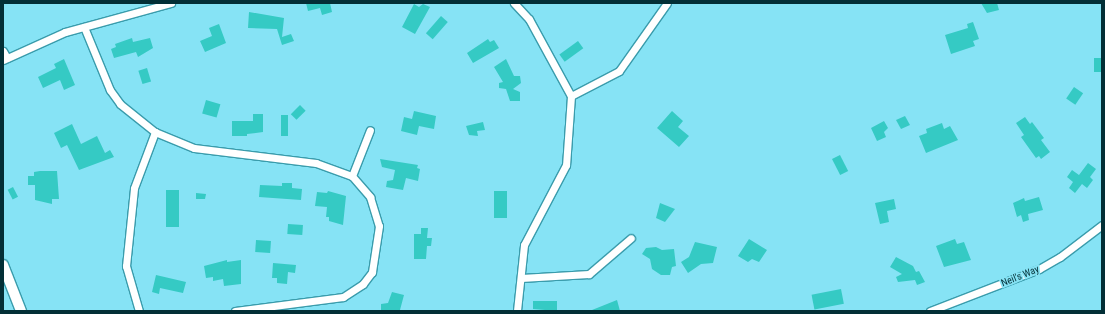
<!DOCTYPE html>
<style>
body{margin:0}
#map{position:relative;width:1105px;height:314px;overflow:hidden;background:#86e3f5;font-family:"Roboto Condensed",sans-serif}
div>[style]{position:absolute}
.building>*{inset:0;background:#35cac4;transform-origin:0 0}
.roads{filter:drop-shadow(1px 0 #3a9cac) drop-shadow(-1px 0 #3a9cac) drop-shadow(0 1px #3a9cac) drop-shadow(0 -1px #3a9cac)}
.street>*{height:7px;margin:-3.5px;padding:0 3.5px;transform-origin:3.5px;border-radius:3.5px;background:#fff}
.secondary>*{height:10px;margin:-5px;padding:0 5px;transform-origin:5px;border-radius:5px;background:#fff}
span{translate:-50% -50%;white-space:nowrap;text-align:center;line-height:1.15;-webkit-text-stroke:3.5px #86e3f5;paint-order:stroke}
.street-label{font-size:10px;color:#032f36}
.frame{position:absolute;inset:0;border:4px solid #032f36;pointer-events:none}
</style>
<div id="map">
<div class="building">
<div style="clip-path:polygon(306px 3px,330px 3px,332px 12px,322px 15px,320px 8px,308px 11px)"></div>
<div style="clip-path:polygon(981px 3px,997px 3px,999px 10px,987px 13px)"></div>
<div style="clip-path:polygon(414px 4px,419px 7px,423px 4px,430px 7px,415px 34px,402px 27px)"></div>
<div style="clip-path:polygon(249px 12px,284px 18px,282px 37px,291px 34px,294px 41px,282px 45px,277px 29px,248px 28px)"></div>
<div style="left:441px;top:16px;width:9px;height:23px;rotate:41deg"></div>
<div style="clip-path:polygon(973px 22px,979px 39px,973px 41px,975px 46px,951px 54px,945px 35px,968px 28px,967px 24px)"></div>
<div style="clip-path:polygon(219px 24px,226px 43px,205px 52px,200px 41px,212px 36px,209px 28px)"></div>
<div style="clip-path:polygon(132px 38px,133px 42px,150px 38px,153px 48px,138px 57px,136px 52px,114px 58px,111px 49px,116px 47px,115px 44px)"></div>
<div style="clip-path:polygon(488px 39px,490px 42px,494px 40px,499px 48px,473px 63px,467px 53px)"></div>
<div style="left:578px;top:41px;width:9px;height:23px;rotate:54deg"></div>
<div style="left:1094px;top:58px;width:8px;height:14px"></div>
<div style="clip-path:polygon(64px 59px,75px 85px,64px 90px,60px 80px,43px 88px,38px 77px,56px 68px,54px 64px)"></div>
<div style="clip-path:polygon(506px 59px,514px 76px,520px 76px,521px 83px,513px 89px,520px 92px,520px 101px,510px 101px,506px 89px,499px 88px,499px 83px,503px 82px,494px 67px)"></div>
<div style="left:147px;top:68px;width:14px;height:9px;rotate:73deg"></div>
<div style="left:1074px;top:87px;width:11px;height:14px;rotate:34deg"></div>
<div style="left:206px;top:100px;width:15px;height:14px;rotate:16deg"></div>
<div style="left:300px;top:105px;width:8px;height:13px;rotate:45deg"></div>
<div style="clip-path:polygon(414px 111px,436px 116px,434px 129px,419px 126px,417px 135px,401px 131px,404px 117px,412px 119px)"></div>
<div style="clip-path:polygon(672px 111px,683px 121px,678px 127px,689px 136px,679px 147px,657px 128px)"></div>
<div style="clip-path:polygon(253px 114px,263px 114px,263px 132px,247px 134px,247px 136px,232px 136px,232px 121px,253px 121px)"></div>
<div style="left:281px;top:115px;width:7px;height:21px"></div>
<div style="clip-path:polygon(905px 116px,910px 125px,901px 129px,896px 120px)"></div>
<div style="clip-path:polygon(1025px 117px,1030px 124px,1032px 122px,1044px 138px,1041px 140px,1050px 152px,1041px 159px,1039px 156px,1036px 158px,1021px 137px,1024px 135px,1016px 123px)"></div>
<div style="clip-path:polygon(884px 121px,888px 128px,884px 132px,886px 137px,877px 141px,871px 128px)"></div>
<div style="clip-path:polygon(483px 122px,485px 130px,477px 131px,478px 136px,469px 135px,466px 126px)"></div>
<div style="clip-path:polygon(942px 123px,944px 129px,950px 126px,958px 140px,926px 153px,919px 136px,927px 133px,926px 129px)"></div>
<div style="clip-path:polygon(72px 124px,81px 144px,97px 136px,105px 153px,110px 150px,114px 157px,79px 170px,67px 145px,61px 148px,54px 133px)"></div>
<div style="left:840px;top:155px;width:18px;height:9px;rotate:63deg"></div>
<div style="clip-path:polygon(380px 159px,418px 165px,417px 168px,420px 169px,418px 181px,406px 178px,403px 190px,386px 187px,387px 181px,393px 180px,395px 170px,382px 167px)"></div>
<div style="clip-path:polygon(1088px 163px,1096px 169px,1090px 177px,1093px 180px,1087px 188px,1082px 184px,1075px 193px,1069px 188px,1073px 182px,1067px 177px,1072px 170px,1079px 175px)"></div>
<div style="clip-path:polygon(40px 171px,57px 171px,59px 199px,52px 199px,52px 204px,35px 200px,35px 185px,28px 185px,28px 176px,34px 176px,34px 172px)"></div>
<div style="clip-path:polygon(282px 183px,292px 183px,292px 188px,302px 189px,301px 200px,259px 197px,260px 185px,282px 186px)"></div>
<div style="left:13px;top:187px;width:11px;height:6px;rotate:63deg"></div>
<div style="left:166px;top:190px;width:13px;height:37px"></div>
<div style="clip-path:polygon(328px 191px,346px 196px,343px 225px,329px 221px,329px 217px,326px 217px,327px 207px,315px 206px,317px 192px,327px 193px)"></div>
<div style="left:494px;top:191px;width:13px;height:27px"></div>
<div style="clip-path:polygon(196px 193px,206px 194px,205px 199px,196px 199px)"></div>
<div style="clip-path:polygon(1039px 197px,1043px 210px,1028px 214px,1029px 220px,1023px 222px,1021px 215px,1017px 217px,1013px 203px,1024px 198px,1025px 201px)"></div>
<div style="clip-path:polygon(894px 199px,896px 209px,887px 211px,889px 222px,880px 224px,875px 203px)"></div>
<div style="clip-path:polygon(660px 203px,675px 209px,665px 222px,656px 218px)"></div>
<div style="left:288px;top:224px;width:15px;height:10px;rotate:4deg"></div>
<div style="clip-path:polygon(421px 228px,428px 228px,427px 238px,432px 238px,431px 246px,427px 246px,426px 259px,414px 259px,414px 234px,421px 234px)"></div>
<div style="clip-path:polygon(749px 239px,767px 250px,759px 262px,752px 259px,748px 262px,738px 256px)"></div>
<div style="clip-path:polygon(955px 239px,957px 244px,964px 242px,971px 260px,944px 267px,936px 246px)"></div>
<div style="left:256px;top:240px;width:15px;height:12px;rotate:4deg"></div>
<div style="clip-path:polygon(695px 242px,717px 247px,713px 263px,701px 264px,688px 273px,681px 262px,689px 257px)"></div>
<div style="clip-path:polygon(656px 247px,662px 250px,674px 249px,676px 266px,672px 267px,670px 275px,661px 275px,652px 269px,650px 259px,642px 254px,646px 248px)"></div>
<div style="clip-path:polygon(896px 257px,913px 266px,916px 272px,919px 271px,925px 282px,917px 285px,915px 280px,898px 282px,896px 277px,902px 274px,890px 267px)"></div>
<div style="clip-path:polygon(227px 260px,227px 262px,241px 260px,241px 284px,224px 286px,223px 279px,213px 281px,213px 277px,206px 278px,204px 266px)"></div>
<div style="clip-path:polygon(273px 263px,296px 265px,295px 273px,288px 272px,287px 284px,277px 283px,277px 278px,272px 278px)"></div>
<div style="clip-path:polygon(156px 275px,186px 282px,183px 293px,160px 288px,159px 294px,152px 292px)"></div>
<div style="left:841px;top:289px;width:15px;height:30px;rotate:79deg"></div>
<div style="clip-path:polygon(392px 292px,404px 295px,400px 310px,381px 311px,381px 304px,388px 303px)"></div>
<div style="clip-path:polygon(617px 300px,620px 311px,592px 311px,592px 310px)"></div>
<div style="clip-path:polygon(533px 301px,557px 301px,557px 311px,533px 309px)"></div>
</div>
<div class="roads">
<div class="street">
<div style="left:514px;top:3px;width:22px;rotate:47deg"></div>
<div style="left:529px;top:19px;width:88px;rotate:61.4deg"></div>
<div style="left:571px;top:96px;width:69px;rotate:94.1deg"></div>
<div style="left:566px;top:165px;width:90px;rotate:117.7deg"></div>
<div style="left:524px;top:245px;width:66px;rotate:96.1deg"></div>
<div style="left:84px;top:27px;width:68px;rotate:67.6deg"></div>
<div style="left:110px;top:90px;width:17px;rotate:54deg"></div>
<div style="left:120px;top:104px;width:45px;rotate:38.7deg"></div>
<div style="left:155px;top:132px;width:42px;rotate:22.3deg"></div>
<div style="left:194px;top:148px;width:123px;rotate:7deg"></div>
<div style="left:316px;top:163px;width:38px;rotate:20deg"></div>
<div style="left:352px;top:176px;width:28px;rotate:49deg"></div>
<div style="left:370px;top:197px;width:30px;rotate:73deg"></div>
<div style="left:379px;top:226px;width:47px;rotate:98.7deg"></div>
<div style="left:372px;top:272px;width:15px;rotate:127deg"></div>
<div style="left:363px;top:284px;width:24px;rotate:147deg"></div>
<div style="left:343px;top:297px;width:109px;rotate:172.6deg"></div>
<div style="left:3px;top:51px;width:8px;rotate:60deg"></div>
<div style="left:3px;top:60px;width:68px;rotate:-24.3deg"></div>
<div style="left:65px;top:32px;width:110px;rotate:-15.3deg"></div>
<div style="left:571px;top:96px;width:54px;rotate:-27.5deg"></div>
<div style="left:619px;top:71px;width:83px;rotate:-54.8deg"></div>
<div style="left:352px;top:176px;width:49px;rotate:-68.6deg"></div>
<div style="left:521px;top:278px;width:68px;rotate:-3.4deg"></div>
<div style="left:589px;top:274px;width:55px;rotate:-40.6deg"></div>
<div style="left:139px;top:311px;width:47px;rotate:-106.1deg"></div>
<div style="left:126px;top:266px;width:78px;rotate:-84.1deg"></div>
<div style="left:134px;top:188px;width:60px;rotate:-69.4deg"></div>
<div style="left:930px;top:311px;width:117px;rotate:-21.1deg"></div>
<div style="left:1039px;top:269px;width:24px;rotate:-30deg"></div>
<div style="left:1060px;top:257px;width:53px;rotate:-37.3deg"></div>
</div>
<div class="secondary">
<div style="left:3px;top:265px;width:49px;rotate:68.6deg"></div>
</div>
</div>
<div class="street-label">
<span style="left:1020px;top:276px;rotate:-22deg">Neil's Way</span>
</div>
<div class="frame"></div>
</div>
